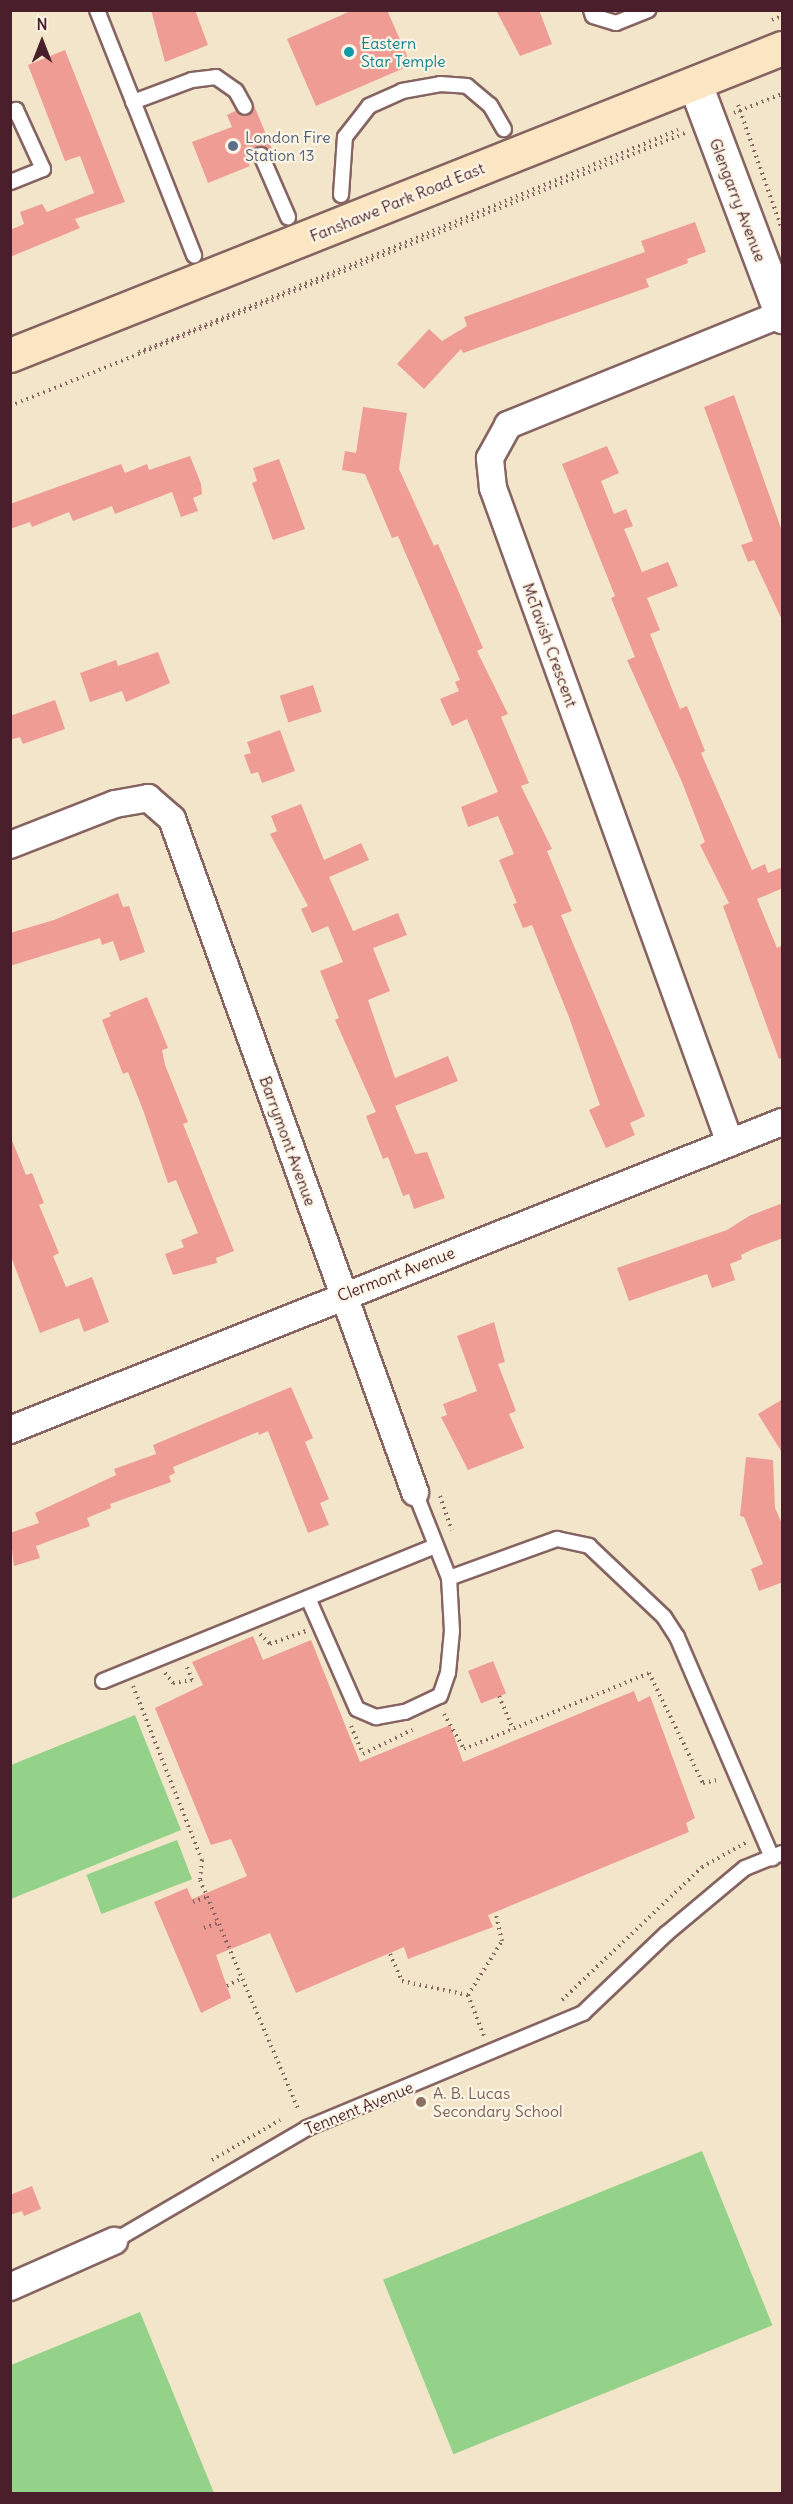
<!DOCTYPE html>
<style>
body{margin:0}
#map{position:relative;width:793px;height:2504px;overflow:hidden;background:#f3e5c9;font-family:Delius,sans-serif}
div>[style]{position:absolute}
.green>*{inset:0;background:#93d288;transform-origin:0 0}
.building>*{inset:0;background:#ef9d94;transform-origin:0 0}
.path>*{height:4px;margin-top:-2px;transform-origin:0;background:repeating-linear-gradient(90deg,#856462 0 1.5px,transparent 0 6px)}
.roads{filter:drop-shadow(2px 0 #856462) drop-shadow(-2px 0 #856462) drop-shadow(0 2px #856462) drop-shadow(0 -2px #856462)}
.service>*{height:14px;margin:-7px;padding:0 7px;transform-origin:7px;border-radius:7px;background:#fff}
.minor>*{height:26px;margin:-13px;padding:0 13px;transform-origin:13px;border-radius:13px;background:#fff}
.tertiary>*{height:33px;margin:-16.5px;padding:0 16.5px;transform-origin:16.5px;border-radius:16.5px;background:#fff}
.secondary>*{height:33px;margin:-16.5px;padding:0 16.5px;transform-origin:16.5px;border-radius:16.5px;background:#fbe6c3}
.dots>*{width:16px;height:16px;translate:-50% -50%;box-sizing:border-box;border:3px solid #fcf5e5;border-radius:50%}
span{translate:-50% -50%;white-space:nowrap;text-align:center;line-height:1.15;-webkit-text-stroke:4.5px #fcf5e5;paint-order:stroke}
.culture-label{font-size:16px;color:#0d838f}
.left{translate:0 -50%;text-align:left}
.service-label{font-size:16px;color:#4e5e75}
.street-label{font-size:16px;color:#4a1f2b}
.education-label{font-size:16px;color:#785e54}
.frame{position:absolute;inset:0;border:12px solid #4a1f2b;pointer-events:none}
.north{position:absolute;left:12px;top:12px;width:60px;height:60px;-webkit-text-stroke:4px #fcf5e5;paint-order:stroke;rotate:0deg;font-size:16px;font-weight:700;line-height:24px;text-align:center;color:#4a1f2b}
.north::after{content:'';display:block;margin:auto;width:21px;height:27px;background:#4a1f2b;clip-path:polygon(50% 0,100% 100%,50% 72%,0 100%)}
</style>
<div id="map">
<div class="green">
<div style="clip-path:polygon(135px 1715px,181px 1830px,11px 1899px,11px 1765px)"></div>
<div style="left:177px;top:1840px;width:42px;height:97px;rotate:69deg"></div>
<div style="left:702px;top:2151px;width:188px;height:344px;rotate:68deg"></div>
<div style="clip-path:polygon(140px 2312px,214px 2493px,11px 2493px,11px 2365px)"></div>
</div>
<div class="building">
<div style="clip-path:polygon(151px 10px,195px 10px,208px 45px,165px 62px)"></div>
<div style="clip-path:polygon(353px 10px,387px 10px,411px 65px,316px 106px,287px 39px)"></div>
<div style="clip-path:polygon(496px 10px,539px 10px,552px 44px,520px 56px)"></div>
<div style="clip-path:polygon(65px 50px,125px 202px,75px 219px,80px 228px,10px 257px,10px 230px,24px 224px,20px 212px,42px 204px,47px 212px,94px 193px,80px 156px,65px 161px,28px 65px)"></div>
<div style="clip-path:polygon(253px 103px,273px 151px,257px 147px,253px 158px,247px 160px,250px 166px,208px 183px,192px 142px,232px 127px,227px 115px,237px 110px,249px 115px)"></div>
<div style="clip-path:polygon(695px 222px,706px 252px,687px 259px,688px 263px,646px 279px,649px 287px,463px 353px,461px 349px,424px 389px,397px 364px,429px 329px,442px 341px,467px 326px,464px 317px,645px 252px,641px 241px)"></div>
<div style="clip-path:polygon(734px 395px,783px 534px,783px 622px,754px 560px,748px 562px,741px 545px,753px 541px,704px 407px)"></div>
<div style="clip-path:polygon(363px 407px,407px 413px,399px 469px,434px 546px,438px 544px,483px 648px,477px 651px,508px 714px,501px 717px,529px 783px,521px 786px,552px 849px,547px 851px,572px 911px,561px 915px,645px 1116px,630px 1123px,635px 1135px,606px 1148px,589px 1110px,600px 1105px,569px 1017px,532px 925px,523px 928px,513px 904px,517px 903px,499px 860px,514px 854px,498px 816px,468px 827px,461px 807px,498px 792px,467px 719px,452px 726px,440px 699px,459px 691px,455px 682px,460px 680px,398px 536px,392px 538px,365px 474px,342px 470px,345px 451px,356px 453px)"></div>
<div style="clip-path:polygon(607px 446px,619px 473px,601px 481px,614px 514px,626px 509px,633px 526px,624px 529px,642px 572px,668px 562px,678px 586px,647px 598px,660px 630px,650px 634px,680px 709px,687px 706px,705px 751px,701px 753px,752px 870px,765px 864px,768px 873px,783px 867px,783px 888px,757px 899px,777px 948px,783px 945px,783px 1058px,779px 1059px,723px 906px,729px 903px,700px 845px,705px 842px,682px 782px,627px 660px,635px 657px,611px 598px,615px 596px,562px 464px)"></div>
<div style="clip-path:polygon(190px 456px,201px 484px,202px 494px,193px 498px,198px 511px,181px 517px,172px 492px,115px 514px,112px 506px,73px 521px,69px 512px,32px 527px,30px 522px,10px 529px,10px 504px,121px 464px,125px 473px,147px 464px,149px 470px)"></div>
<div style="clip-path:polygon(279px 459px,305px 529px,273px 540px,252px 483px,257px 481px,253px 468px)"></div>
<div style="clip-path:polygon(158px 652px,170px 683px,126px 702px,122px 691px,90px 702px,80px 673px,116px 660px,118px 666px)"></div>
<div style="left:313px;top:685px;width:28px;height:35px;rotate:72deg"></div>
<div style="clip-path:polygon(55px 700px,65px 729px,23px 744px,20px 737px,10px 740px,10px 716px)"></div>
<div style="clip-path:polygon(280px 730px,295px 771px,262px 783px,258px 772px,251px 774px,244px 755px,251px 753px,247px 742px)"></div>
<div style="clip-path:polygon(301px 804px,324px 860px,361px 843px,369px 860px,329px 877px,353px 931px,398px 913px,407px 935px,373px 948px,390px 991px,368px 1000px,395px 1078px,448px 1056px,458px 1081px,395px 1106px,415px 1154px,427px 1152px,445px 1198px,414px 1209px,409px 1194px,403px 1196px,388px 1157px,383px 1159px,366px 1116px,376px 1112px,335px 1020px,339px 1018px,320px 971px,343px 962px,328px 926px,312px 933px,301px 909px,308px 906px,270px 834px,277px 831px,271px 816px)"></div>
<div style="clip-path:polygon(118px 893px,123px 907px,129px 906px,145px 952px,120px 961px,113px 941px,102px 945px,100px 938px,10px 966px,10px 933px,54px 920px)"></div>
<div style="clip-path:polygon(147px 997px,168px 1048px,162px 1050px,165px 1065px,188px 1122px,183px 1124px,234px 1251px,216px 1258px,217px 1263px,173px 1275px,165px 1254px,184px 1247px,181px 1240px,198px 1233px,176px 1180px,168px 1183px,143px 1110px,128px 1072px,123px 1074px,102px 1020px,111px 1016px,109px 1013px)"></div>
<div style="clip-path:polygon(11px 1138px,26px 1175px,32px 1173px,44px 1203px,39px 1205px,59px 1253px,53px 1256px,66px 1287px,92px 1277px,109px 1322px,84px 1332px,79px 1318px,40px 1333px,10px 1254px)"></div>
<div style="clip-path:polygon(783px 1203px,783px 1238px,753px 1249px,741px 1255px,742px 1259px,730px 1264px,735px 1280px,712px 1288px,707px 1274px,629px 1301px,617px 1268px,727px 1230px,749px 1216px)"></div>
<div style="clip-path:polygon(494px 1322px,505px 1362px,498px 1364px,516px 1411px,509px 1414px,524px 1448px,468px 1470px,441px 1417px,447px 1415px,443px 1404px,477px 1391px,457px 1336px)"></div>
<div style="clip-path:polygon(291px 1387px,313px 1438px,305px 1442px,329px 1499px,320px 1503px,329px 1525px,308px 1533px,268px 1431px,259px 1435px,258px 1432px,173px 1467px,175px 1473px,169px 1476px,171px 1482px,110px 1504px,111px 1508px,87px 1518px,90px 1526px,36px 1546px,40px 1558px,14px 1566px,10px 1533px,39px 1523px,35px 1513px,116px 1475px,114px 1469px,156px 1454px,153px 1445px)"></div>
<div style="clip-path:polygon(783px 1399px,783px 1454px,758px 1414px)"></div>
<div style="clip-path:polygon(746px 1457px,773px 1460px,775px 1508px,783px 1526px,783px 1582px,759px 1591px,751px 1569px,763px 1564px,744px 1517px,740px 1516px)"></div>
<div style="clip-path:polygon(253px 1636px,263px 1660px,311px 1640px,360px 1762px,450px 1725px,463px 1762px,634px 1691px,638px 1702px,650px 1696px,695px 1818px,686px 1823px,689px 1832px,488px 1915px,493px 1927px,408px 1959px,404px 1947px,296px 1993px,270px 1933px,216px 1955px,231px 1998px,201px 2013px,154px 1902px,187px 1888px,192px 1899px,247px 1876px,231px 1839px,211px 1845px,155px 1708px,203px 1685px,192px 1662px)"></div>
<div style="left:493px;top:1661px;width:35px;height:27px;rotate:68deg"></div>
<div style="clip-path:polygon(32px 2186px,41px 2209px,24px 2216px,22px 2211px,10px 2215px,10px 2195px)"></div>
</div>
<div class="path">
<div style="left:772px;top:20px;width:11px;rotate:-22deg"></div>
<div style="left:738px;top:105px;width:132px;rotate:70.5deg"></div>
<div style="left:734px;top:113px;width:52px;rotate:-21.6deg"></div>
<div style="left:139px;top:352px;width:583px;rotate:-22.39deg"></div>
<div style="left:10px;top:406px;width:728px;rotate:-22.02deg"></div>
<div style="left:440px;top:1496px;width:36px;rotate:71deg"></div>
<div style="left:260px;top:1634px;width:14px;rotate:45deg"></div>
<div style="left:270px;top:1644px;width:38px;rotate:-20deg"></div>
<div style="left:165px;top:1673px;width:13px;rotate:51deg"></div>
<div style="left:173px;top:1683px;width:19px;rotate:-9deg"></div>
<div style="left:192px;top:1680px;width:14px;rotate:-111deg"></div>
<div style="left:133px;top:1686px;width:187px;rotate:68.4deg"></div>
<div style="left:202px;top:1860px;width:20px;rotate:96deg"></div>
<div style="left:200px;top:1880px;width:251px;rotate:66.8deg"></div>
<div style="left:499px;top:1696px;width:36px;rotate:67deg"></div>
<div style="left:444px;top:1714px;width:40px;rotate:60.3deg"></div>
<div style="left:464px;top:1749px;width:200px;rotate:-22.3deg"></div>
<div style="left:649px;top:1673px;width:123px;rotate:63.9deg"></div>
<div style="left:703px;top:1783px;width:14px;rotate:-12deg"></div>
<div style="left:351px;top:1726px;width:30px;rotate:67deg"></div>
<div style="left:363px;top:1754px;width:55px;rotate:-26.1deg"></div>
<div style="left:193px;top:1902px;width:15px;rotate:-20deg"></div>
<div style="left:204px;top:1928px;width:15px;rotate:-20deg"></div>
<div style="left:390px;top:1954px;width:30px;rotate:66deg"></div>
<div style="left:402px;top:1981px;width:67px;rotate:12deg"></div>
<div style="left:468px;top:1995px;width:44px;rotate:68.7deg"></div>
<div style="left:227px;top:1986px;width:17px;rotate:-28deg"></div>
<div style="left:468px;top:1995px;width:64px;rotate:-57.8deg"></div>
<div style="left:502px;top:1941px;width:26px;rotate:-103deg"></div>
<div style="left:562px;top:2000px;width:193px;rotate:-43.5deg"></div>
<div style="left:702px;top:1867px;width:51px;rotate:-29.1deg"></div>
<div style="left:212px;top:2160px;width:79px;rotate:-30.5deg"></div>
</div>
<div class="roads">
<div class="service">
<div style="left:97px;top:10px;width:264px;rotate:68.4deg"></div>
<div style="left:591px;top:10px;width:6px;rotate:72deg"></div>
<div style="left:593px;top:16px;width:24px;rotate:17deg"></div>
<div style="left:616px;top:23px;width:35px;rotate:-22deg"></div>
<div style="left:133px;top:102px;width:63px;rotate:-20.4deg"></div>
<div style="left:192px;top:80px;width:24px;rotate:-7deg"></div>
<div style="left:216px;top:77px;width:24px;rotate:35deg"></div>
<div style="left:236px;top:91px;width:18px;rotate:61deg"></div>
<div style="left:10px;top:113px;width:7px;rotate:-27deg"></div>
<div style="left:16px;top:110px;width:65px;rotate:65.4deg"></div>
<div style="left:43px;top:169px;width:35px;rotate:158deg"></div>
<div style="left:261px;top:155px;width:68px;rotate:66.5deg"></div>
<div style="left:341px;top:195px;width:58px;rotate:-86.1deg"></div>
<div style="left:345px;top:137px;width:39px;rotate:-52deg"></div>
<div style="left:369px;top:106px;width:36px;rotate:-24deg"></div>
<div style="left:402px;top:91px;width:39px;rotate:-10deg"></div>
<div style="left:440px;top:84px;width:27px;rotate:4deg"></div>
<div style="left:467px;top:86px;width:30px;rotate:40deg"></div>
<div style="left:490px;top:105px;width:28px;rotate:60deg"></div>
<div style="left:449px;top:1578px;width:115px;rotate:-19.9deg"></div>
<div style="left:557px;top:1539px;width:33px;rotate:12deg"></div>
<div style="left:589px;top:1546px;width:103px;rotate:43.4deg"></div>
<div style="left:664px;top:1617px;width:24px;rotate:57deg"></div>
<div style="left:677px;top:1637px;width:241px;rotate:66.7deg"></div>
<div style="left:308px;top:1598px;width:121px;rotate:66.2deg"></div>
<div style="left:357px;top:1709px;width:21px;rotate:23deg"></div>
<div style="left:376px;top:1717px;width:29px;rotate:-10deg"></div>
<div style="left:405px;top:1712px;width:38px;rotate:-25deg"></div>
<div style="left:440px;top:1696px;width:24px;rotate:-71deg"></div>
<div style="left:448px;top:1673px;width:42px;rotate:-84.6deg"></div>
<div style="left:452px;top:1631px;width:53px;rotate:-93.2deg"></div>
<div style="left:449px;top:1578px;width:92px;rotate:-111.6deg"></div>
<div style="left:103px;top:1681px;width:358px;rotate:-22.1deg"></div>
<div style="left:114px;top:2241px;width:224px;rotate:-30.3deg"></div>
<div style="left:307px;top:2128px;width:299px;rotate:-22.6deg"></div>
<div style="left:583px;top:2013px;width:115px;rotate:-43.6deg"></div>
<div style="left:666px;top:1934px;width:103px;rotate:-39.9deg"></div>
<div style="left:745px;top:1868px;width:40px;rotate:-22deg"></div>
</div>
<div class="minor">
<div style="left:10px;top:845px;width:113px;rotate:-21.3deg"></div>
<div style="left:115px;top:804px;width:34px;rotate:-10deg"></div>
<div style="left:148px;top:798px;width:32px;rotate:41deg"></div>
<div style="left:172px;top:819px;width:716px;rotate:70.15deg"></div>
<div style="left:730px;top:1143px;width:697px;rotate:-109.89deg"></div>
<div style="left:493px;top:488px;width:30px;rotate:-96deg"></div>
<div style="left:490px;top:458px;width:38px;rotate:-61deg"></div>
<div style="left:508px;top:425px;width:296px;rotate:-22.1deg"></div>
<div style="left:10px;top:1430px;width:831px;rotate:-21.75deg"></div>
<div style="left:10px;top:2287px;width:114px;rotate:-23.9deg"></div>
</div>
<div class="tertiary">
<div style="left:695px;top:84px;width:248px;rotate:69.4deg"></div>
</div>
<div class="secondary">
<div style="left:10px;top:355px;width:831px;rotate:-21.69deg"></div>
</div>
</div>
<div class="dots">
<div style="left:349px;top:52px;background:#0f9aa8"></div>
<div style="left:233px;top:146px;background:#5c6f8a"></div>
<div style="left:421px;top:2102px;background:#8d6e63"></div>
</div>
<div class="culture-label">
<span class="left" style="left:361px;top:52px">Eastern<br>Star Temple</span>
</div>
<div class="service-label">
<span class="left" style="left:245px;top:146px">London Fire<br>Station 13</span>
</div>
<div class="street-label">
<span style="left:738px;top:200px;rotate:69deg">Glengarry Avenue</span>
<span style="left:397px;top:202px;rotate:-22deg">Fanshawe Park Road East</span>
<span style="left:550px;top:645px;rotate:70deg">McTavish Crescent</span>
<span style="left:288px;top:1141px;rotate:70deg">Barrymont Avenue</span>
<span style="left:396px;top:1274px;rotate:-21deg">Clermont Avenue</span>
<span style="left:359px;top:2108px;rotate:-22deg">Tennent Avenue</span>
</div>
<div class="education-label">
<span class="left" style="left:433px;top:2102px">A. B. Lucas<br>Secondary School</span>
</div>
<div class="frame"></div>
<div class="north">N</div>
</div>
